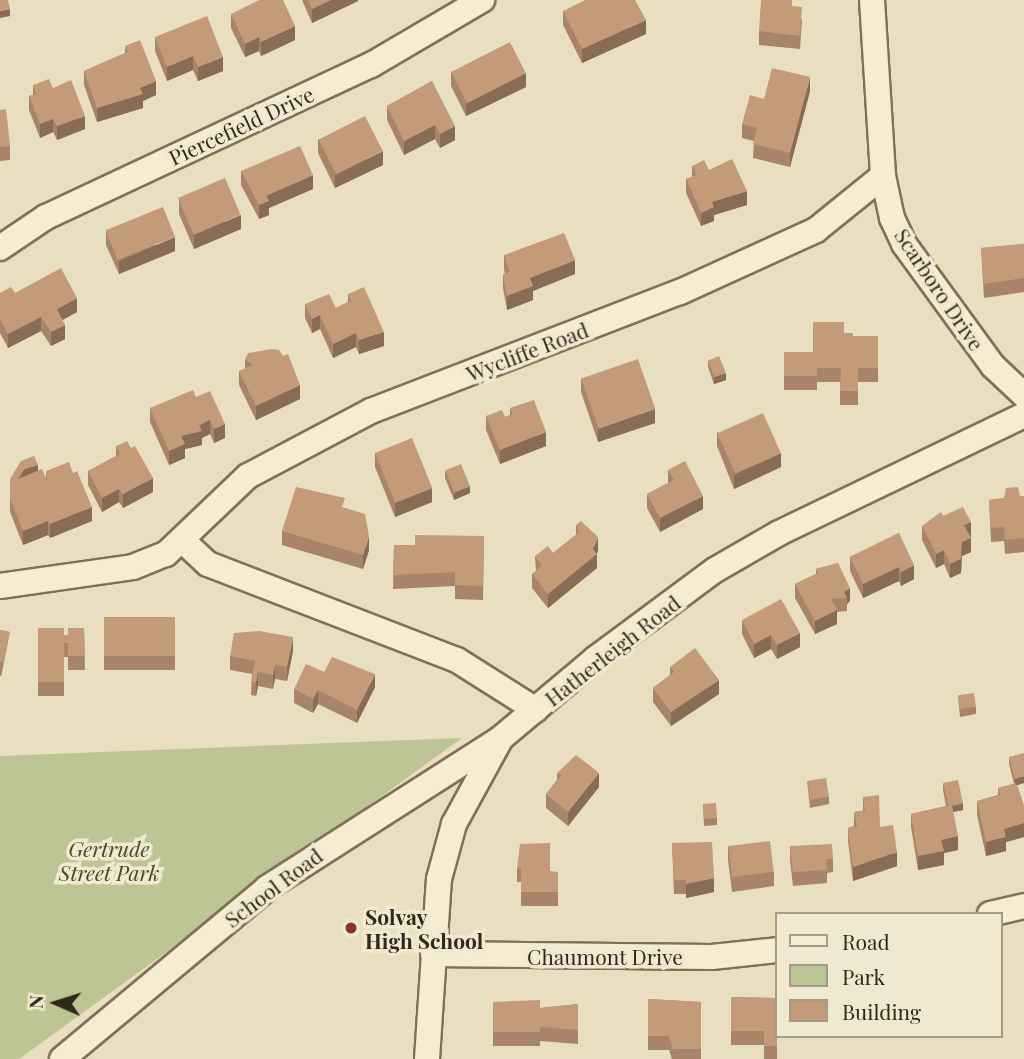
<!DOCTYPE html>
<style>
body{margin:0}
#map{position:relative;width:1024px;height:1059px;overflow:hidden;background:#e9dec0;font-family:"Playfair Display",serif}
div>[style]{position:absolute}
.green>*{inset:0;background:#bec595}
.roads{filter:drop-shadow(2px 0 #80705a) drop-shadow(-2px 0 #80705a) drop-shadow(0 2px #80705a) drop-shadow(0 -2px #80705a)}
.minor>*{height:24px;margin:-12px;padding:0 12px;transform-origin:12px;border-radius:12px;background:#f5ecd2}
.wall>*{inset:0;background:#a88568;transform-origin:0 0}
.shaded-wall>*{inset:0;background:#886c55}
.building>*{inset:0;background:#c39b79;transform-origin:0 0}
.dots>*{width:19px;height:19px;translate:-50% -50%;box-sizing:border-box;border:4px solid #f1e9cf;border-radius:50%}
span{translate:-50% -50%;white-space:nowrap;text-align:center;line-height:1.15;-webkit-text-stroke:7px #f1e9cf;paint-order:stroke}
.street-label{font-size:21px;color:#31271d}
.park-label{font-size:21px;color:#404b25;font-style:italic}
.poi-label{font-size:21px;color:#31271d;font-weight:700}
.left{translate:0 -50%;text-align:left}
.legend{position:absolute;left:775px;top:912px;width:228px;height:126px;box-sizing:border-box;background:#f1e9cf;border:2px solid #a49b88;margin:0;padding:9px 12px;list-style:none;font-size:21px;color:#31271d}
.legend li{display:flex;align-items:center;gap:14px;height:35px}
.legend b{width:35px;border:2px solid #a49b88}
.north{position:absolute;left:21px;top:968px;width:70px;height:70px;-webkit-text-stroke:5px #f1e9cf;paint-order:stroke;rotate:273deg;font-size:19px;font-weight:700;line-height:28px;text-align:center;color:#31271d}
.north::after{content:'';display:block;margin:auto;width:24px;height:32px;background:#31271d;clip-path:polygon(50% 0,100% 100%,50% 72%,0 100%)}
</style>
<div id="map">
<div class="green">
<div style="clip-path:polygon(462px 738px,19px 1059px,0 1059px,0 756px)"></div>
</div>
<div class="roads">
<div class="minor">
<div style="left:872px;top:0;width:176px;rotate:86.4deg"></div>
<div style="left:883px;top:176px;width:43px;rotate:77.9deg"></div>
<div style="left:892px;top:218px;width:29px;rotate:65deg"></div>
<div style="left:904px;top:244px;width:151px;rotate:53.9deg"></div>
<div style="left:993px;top:366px;width:42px;rotate:43.1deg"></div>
<div style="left:0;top:248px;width:55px;rotate:-34deg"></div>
<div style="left:46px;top:217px;width:359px;rotate:-25.1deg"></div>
<div style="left:371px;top:65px;width:129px;rotate:-30.4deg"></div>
<div style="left:182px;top:540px;width:35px;rotate:43deg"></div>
<div style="left:208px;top:564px;width:267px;rotate:21.1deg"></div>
<div style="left:457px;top:660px;width:93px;rotate:32.3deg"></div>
<div style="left:0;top:586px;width:134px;rotate:-8.1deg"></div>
<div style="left:133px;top:567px;width:35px;rotate:-22deg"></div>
<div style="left:166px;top:554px;width:113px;rotate:-43.6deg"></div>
<div style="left:248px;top:476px;width:139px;rotate:-27.9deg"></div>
<div style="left:371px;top:411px;width:331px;rotate:-21.1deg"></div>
<div style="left:680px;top:292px;width:149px;rotate:-24.5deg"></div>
<div style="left:816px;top:230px;width:86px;rotate:-38.9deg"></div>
<div style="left:990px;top:914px;width:35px;rotate:-13deg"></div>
<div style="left:433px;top:954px;width:279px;rotate:0.6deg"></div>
<div style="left:712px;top:957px;width:65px;rotate:-6.1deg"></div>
<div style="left:62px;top:1059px;width:267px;rotate:-39.8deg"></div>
<div style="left:267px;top:888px;width:273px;rotate:-32.6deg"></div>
<div style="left:427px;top:1059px;width:180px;rotate:-86.2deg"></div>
<div style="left:439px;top:879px;width:57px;rotate:-74.7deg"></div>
<div style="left:454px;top:824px;width:98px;rotate:-61.3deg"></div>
<div style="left:501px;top:738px;width:123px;rotate:-40deg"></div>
<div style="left:595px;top:659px;width:149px;rotate:-36.6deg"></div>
<div style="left:715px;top:570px;width:74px;rotate:-30deg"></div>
<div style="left:779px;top:533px;width:272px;rotate:-25.7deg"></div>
</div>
</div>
<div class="wall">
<div style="clip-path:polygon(302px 0,358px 0,358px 1px,312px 23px)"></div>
<div style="clip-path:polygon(793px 6px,802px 20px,800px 49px,759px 45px,759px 31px)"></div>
<div style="clip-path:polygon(563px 11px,646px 34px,582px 63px,563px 25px)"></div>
<div style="clip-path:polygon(231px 14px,295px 40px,261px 56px,259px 51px,245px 57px,231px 28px)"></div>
<div style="clip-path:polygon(155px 37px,223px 71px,198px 81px,193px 70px,167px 81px,155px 51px)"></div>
<div style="clip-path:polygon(125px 46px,156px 95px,143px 101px,143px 108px,97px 122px,84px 85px,84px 71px,125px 53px)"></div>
<div style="clip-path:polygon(451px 72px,526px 87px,466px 116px,451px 86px)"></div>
<div style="clip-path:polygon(432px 81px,455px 140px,440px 148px,435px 139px,404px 155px,387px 120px,387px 106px)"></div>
<div style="clip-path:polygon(33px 85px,53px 88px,85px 129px,57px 140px,53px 132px,40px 138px,29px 110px,29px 96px,33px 95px)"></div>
<div style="clip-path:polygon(810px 91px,790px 167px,753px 158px,754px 141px,742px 138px,742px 124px,764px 99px)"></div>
<div style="clip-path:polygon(0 110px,10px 146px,10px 160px,0 161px)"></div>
<div style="clip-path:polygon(318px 139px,383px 165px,335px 188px,318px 153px)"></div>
<div style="clip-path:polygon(692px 166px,709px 170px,747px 205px,714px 215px,714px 221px,701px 226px,686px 193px,686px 179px,692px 177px)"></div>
<div style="clip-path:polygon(241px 171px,313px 189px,269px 208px,269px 215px,259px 219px,241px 185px)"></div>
<div style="clip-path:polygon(179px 200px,241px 229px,194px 249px,179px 214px)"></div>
<div style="clip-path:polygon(106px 231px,175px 251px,119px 274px,106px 245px)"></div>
<div style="clip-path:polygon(1024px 244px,1024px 292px,984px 298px,981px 248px)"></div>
<div style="clip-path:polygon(504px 255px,575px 274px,533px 291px,533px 300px,507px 310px,503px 288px,503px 274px,505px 274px,504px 269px)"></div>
<div style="clip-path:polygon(0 293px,15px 293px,77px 312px,62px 320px,65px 339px,51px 346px,41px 331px,8px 348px,0 333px)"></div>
<div style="clip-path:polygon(348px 294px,384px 346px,359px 354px,356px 347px,333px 358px,320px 329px,312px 333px,305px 318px,305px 304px,336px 308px,348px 302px)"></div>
<div style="clip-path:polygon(844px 333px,853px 336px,878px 336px,878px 382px,858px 382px,858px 405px,840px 405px,840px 382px,817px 382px,817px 390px,784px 390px,784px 352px,813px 352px)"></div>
<div style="clip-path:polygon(245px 359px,300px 399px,256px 420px,239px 385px,239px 371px,245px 369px)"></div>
<div style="clip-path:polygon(708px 360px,726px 380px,714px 384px,708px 367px)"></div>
<div style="clip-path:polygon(581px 379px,655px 423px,598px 442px,581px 392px)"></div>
<div style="clip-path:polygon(196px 397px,225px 438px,214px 443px,210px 434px,202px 438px,202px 445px,185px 449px,185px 458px,169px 465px,150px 422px,150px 408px)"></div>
<div style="clip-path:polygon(510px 408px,546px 446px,500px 464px,486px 430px,486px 416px,505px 417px,510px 415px)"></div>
<div style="clip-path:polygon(717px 432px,781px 467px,734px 489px,717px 446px)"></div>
<div style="clip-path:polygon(116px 446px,153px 492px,123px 508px,119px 502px,102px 512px,88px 485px,88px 471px,116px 456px)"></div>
<div style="clip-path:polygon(375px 453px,432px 502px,395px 517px,375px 467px)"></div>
<div style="clip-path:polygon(668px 470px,703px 509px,660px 532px,647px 508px,647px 494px,668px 483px)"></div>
<div style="clip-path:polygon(38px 471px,46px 480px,46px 471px,92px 521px,50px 538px,48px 535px,23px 545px,10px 512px,10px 479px)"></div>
<div style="clip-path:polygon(445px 471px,470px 493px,454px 500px,445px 478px)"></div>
<div style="clip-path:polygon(1024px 496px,1024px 552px,1005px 554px,1004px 541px,991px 542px,989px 500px)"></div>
<div style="clip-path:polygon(345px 508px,369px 550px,363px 569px,282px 545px,282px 531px)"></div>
<div style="clip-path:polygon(943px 516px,971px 536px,971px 552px,962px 556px,961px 573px,950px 578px,944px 564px,936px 568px,922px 540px,922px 526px)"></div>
<div style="clip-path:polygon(576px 525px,598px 551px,597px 554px,597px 568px,548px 608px,532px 588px,532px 574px,536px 572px,535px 556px,553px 553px,576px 535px)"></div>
<div style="clip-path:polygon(899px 533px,914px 579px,901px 586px,899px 581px,863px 598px,850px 571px,850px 557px)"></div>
<div style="clip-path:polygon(484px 536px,483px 600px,455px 599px,455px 586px,393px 589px,394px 545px,415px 545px)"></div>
<div style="clip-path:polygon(838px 563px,850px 601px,847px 604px,847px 611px,837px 612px,837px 624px,815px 634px,795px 598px,795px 584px,816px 574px,816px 569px)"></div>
<div style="left:175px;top:617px;width:53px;height:71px;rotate:90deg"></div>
<div style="clip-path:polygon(742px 620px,800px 647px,777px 659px,771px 649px,754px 658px,742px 634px)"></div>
<div style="clip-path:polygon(38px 628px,64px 635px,68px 635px,84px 628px,85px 670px,68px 670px,68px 657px,64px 657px,64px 696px,38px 696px)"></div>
<div style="left:0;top:630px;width:10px;height:45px;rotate:11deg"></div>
<div style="clip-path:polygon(293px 651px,287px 681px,275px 679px,273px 689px,258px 686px,256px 696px,251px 695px,252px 674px,230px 670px,230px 656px)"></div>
<div style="clip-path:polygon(670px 667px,719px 694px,671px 726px,653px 702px,653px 688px,670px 675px)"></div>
<div style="clip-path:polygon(324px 672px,375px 687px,357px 723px,318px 704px,313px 713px,294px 703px,294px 689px)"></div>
<div style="clip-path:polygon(958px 696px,976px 707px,976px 714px,960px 717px)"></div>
<div style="clip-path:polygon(1009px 757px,1024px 783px,1017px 785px,1024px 806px,1024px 837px,1006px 842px,1006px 851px,986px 856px,977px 815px,977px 801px,998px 795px,998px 788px,1014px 784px,1009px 764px)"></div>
<div style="clip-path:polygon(557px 773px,599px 787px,568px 826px,546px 808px,546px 794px,557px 780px)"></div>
<div style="clip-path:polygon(807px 781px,829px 797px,829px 804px,810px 808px)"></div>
<div style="clip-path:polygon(943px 783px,963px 810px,953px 812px,958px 850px,944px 853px,944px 865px,918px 870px,911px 827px,911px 814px,946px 806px,943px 790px)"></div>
<div style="clip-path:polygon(863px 797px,880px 827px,897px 866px,853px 881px,848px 841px,848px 828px,854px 826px,854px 812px,863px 811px)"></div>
<div style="clip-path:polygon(703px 804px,717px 818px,717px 825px,704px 826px)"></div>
<div style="clip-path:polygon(672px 843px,714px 892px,686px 898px,686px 894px,674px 894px)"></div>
<div style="clip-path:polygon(728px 846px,774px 872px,774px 886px,732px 892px,728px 860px)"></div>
<div style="clip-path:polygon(790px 846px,833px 859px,833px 872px,827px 873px,827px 883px,793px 886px,790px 860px)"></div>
<div style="clip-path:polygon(517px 868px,558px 872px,558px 906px,521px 906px,521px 882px,517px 882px)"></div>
<div style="clip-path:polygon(731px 997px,777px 998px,777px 1059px,764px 1059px,764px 1045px,731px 1045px)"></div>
<div style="clip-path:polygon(648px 999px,701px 1002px,701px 1059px,672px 1059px,669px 1050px,648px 1050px)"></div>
<div style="clip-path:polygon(493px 1002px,540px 1008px,578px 1004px,578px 1044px,540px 1041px,540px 1046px,493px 1046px)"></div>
</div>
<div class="shaded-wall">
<div style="clip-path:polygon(331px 0,358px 0,358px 1px,312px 23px,312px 9px)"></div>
<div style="clip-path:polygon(10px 9px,10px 16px,0 18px,0 11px)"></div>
<div style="clip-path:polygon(646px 20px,646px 34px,582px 63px,582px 49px)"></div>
<div style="clip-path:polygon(295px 26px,295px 40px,261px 56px,261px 42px)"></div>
<div style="clip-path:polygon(259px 37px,259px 51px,245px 57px,245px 44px)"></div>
<div style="clip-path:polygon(193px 56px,193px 70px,167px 81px,167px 67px)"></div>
<div style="clip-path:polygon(223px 57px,223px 71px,198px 81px,198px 67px)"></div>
<div style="clip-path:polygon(526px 73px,526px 87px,466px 116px,466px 103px)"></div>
<div style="clip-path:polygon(810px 77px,810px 91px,790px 167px,790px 153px)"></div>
<div style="clip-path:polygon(156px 81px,156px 95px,143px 101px,143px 108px,97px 122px,97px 108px)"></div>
<div style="clip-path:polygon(85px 116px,85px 129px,57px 140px,57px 126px)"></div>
<div style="clip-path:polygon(53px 119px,53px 132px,40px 138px,40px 124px)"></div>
<div style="clip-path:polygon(435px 125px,435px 139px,404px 155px,404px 141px)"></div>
<div style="clip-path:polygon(455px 126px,455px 140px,440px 148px,440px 134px)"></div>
<div style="clip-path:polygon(383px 151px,383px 165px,335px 188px,335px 175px)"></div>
<div style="clip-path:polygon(313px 175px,313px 189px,269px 208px,269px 215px,259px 219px,259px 205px,266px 196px)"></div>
<div style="clip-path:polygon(747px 191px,747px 205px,714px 215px,714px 221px,701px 226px,701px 213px,712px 202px)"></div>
<div style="clip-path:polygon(241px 215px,241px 229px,194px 249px,194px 235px)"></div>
<div style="clip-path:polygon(175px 237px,175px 251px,119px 274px,119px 261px)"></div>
<div style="clip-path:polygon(575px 260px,575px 274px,533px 291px,533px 300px,507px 310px,507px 296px,530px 278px)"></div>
<div style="clip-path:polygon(77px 298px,77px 312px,57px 323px,57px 309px)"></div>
<div style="clip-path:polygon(320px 315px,320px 329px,312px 333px,312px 319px)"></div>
<div style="clip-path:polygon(41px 317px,41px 331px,8px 348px,8px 334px)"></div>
<div style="clip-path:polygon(65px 325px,65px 339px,51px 346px,51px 332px)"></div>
<div style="clip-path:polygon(384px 332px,384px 346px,359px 354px,359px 340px)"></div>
<div style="clip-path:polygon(356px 333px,356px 347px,333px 358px,333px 344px)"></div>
<div style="clip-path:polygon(726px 373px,726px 380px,714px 384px,714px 377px)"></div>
<div style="clip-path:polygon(300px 385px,300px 399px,256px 420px,256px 406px)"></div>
<div style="clip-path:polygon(655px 409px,655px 423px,598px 442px,598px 429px)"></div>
<div style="clip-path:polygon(210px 420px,210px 434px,202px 438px,202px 445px,185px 449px,185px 458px,169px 465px,169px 451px,181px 436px)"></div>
<div style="clip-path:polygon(225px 424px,225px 438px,214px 443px,214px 429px)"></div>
<div style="clip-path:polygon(546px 432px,546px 446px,500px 464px,500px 450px)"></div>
<div style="clip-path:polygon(781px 453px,781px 467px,734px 489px,734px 475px)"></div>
<div style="clip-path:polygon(38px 465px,38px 479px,18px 479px,24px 469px)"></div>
<div style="clip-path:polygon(153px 478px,153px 492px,123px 508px,123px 494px)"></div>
<div style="clip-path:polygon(470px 486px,470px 493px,454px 500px,454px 493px)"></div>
<div style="clip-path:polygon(432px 488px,432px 502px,395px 517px,395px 503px)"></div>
<div style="clip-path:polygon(119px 489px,119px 502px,102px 512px,102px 498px)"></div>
<div style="clip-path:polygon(703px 496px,703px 509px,660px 532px,660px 518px)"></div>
<div style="clip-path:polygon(92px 507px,92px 521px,50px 538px,50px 524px)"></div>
<div style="clip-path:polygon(48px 521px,48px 535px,23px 545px,23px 531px)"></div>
<div style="clip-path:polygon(971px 522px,971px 536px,964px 539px,964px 525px)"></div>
<div style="clip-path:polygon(369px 536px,369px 550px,363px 569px,363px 555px)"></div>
<div style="clip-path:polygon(598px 537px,598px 551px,596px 555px,597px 554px,597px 568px,548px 608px,548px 594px,593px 549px)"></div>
<div style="clip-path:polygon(971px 538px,971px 552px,962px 556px,961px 573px,950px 578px,950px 564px,962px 542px)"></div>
<div style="clip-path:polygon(944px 550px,944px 564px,936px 568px,936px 554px)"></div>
<div style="clip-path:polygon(914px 565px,914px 579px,901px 586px,901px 572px)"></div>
<div style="clip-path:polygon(899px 567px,899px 581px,863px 598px,863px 584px)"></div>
<div style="clip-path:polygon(850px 588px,850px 601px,847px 604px,847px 598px,844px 592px)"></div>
<div style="clip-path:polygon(837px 610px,837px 624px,815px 634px,815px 621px)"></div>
<div style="clip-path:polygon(800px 633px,800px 647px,777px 659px,777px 645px)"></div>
<div style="clip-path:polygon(771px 635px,771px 649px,754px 658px,754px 644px)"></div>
<div style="clip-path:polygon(293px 637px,293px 651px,287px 681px,287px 667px)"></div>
<div style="clip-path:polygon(275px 665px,275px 679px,273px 689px,273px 675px)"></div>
<div style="clip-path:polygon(258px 672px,258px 686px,256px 696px,256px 682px)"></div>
<div style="clip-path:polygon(375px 674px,375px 687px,357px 723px,357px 710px)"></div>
<div style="clip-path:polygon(719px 680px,719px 694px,671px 726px,671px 712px)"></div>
<div style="clip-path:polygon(318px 690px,318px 704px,313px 713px,313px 699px)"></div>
<div style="clip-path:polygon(599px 773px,599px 787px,568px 826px,568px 812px)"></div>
<div style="clip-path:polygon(1024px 776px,1024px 783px,1015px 786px,1015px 779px)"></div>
<div style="clip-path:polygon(963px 803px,963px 810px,948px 813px,948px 806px)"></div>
<div style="clip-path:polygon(1024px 823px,1024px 837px,1006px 842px,1006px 851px,986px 856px,986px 842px,1004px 829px)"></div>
<div style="clip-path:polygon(958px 836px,958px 850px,944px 853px,944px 865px,918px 870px,918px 856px,941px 840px)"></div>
<div style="clip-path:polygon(897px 852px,897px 866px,853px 881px,853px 867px)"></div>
<div style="clip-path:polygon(714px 878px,714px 892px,686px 898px,686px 884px)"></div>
</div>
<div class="building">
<div style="clip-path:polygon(0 0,8px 0,10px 9px,0 11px)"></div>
<div style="clip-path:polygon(259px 0,283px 0,295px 26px,261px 42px,259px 37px,245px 44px,231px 14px)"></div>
<div style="clip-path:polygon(308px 0,331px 0,312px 9px)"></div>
<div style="clip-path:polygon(585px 0,635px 0,646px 20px,582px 49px,563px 11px)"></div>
<div style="clip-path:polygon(761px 0,792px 0,792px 6px,802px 7px,800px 36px,759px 31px)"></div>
<div style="clip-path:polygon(207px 16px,223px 57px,198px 67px,193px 56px,167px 67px,155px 37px)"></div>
<div style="clip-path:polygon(140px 40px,156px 81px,140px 88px,143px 94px,97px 108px,84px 71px,128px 52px,125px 46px)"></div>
<div style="left:510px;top:42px;width:35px;height:66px;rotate:63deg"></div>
<div style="clip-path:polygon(772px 68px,810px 77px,790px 153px,753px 144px,757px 128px,742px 124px,750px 95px,764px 99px)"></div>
<div style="clip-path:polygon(49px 79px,53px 88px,71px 80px,85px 116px,57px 126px,53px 119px,40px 124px,29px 96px,36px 94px,33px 85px)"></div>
<div style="clip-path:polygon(432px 81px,455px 126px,440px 134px,435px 125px,404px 141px,387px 106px)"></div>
<div style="clip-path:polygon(6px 109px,10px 146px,0 147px,0 110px)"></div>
<div style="left:365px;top:116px;width:39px;height:52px;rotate:63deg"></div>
<div style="clip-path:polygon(300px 146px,313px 175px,266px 196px,269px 201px,259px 205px,241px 171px)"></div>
<div style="clip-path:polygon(732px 159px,747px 191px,712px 202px,714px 207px,701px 213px,686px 179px,696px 175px,692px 166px,704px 160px,709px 170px)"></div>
<div style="left:225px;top:178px;width:40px;height:51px;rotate:67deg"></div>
<div style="left:163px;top:207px;width:32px;height:62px;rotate:68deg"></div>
<div style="clip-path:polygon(564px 233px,575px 260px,530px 278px,533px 286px,507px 296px,503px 274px,510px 272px,504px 255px)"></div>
<div style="clip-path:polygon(1024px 244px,1024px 278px,984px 284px,981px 248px)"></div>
<div style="clip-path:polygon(61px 268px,77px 298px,57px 309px,65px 325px,51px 332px,41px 317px,8px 334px,0 319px,0 293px,11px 287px,15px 293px)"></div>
<div style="clip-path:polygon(364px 287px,384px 332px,359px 340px,356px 333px,333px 344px,320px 315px,312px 319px,305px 304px,329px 294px,336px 308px,351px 301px,348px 294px)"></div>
<div style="clip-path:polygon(813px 322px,844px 322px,844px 333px,853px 333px,853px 336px,878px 336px,878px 368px,858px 368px,858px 391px,840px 391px,841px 368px,817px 368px,817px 376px,784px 376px,784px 352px,813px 352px)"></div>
<div style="clip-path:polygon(272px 349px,279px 350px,283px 356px,288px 354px,300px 385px,256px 406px,239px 371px,252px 365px,245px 359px,248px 353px)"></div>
<div style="left:719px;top:356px;width:18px;height:12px;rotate:68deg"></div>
<div style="left:638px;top:359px;width:53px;height:60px;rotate:71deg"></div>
<div style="clip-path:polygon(193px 390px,196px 397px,210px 391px,225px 424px,214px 429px,210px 420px,199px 425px,202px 431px,181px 436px,185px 444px,169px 451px,150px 408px)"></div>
<div style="clip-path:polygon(534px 400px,546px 432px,500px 450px,486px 416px,502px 410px,505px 417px,513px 414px,510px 408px)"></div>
<div style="left:763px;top:413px;width:44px;height:50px;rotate:66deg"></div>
<div style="left:412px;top:438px;width:54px;height:40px;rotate:68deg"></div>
<div style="clip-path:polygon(127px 441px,131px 448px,135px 446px,153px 478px,123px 494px,119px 489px,102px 498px,88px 471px,120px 454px,116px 446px)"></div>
<div style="clip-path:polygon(34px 456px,38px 465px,24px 469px,18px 479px,42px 469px,48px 483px,46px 471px,69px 462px,73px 473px,77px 471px,92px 507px,50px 524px,48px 521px,23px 531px,10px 498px,10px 479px,21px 461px)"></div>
<div style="clip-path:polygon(685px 461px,703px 496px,660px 518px,647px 494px,674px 480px,668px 470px)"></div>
<div style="left:461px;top:464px;width:24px;height:17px;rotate:68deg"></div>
<div style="clip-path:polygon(296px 487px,345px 498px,342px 507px,365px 514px,369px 536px,363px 555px,282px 531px)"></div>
<div style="clip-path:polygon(1018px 487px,1020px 496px,1024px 496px,1024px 538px,1005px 540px,1004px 527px,991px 528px,989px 500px,1004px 498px,1006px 488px)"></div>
<div style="clip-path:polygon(963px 507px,971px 522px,964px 525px,971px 538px,962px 542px,961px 559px,950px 564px,944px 550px,936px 554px,922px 526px,941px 512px,943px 516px)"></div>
<div style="clip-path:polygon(581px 521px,598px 537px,593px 549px,597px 554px,548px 594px,532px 574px,542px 566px,535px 556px,548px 546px,553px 553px,579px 532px,576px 525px)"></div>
<div style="clip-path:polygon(899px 533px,914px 565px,901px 572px,899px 567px,863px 584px,850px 557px)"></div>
<div style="clip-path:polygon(415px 535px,484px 536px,483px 586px,455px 585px,455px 572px,393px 575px,394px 545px,415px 545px)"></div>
<div style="clip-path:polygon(838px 563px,850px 588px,844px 592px,847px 598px,831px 599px,837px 610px,815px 621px,795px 584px,818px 573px,816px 569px)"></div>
<div style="clip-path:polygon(781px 599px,800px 633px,777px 645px,771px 635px,754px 644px,742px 620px)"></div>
<div style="left:175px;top:617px;width:39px;height:71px;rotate:90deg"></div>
<div style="clip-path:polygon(38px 628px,64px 628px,64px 635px,68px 635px,68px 628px,84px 628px,85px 656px,68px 656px,68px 643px,64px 643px,64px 682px,38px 682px)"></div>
<div style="left:0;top:630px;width:10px;height:31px;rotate:11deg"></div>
<div style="clip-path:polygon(259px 631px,293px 637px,287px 667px,275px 665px,273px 675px,258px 672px,256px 682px,251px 682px,255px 661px,230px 656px,234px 633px)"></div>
<div style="clip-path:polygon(695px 648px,719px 680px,671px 712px,653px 688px,674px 672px,670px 667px)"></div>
<div style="clip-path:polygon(332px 657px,375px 674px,357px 710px,318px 690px,313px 699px,294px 689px,306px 664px,324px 672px)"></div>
<div style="left:974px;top:693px;width:14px;height:16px;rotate:82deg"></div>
<div style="clip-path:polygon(1024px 753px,1024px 776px,1015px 779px,1009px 757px)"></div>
<div style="clip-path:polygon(576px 755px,599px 773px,568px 812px,546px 794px,561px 776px,557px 773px)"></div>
<div style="left:826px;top:778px;width:19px;height:19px;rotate:81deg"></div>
<div style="left:958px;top:780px;width:24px;height:15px;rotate:78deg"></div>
<div style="clip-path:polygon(1016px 783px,1024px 806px,1024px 823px,1004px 829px,1006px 837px,986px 842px,977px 801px,1000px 795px,998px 788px)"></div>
<div style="clip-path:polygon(879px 795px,880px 827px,893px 825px,897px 852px,853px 867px,848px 828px,857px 826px,854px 812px,865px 810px,863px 797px)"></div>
<div style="left:716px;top:803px;width:15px;height:13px;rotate:86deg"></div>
<div style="clip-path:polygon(952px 805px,958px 836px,941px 840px,944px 851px,918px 856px,911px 814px)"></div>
<div style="left:770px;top:841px;width:31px;height:42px;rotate:83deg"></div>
<div style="clip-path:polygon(712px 842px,714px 878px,686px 884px,686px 880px,674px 880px,672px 843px)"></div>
<div style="clip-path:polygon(550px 843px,550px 872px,558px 872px,558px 892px,521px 892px,521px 869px,517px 868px,520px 844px)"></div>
<div style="clip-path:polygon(832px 844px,833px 859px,826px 859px,827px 870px,793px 872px,790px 846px)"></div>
<div style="clip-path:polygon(731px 997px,777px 998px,777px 1046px,764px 1046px,764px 1031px,731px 1031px)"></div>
<div style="clip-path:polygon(648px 999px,701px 1002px,701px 1049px,673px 1049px,669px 1036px,648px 1036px)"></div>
<div style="clip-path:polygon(540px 1000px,540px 1008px,578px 1004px,578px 1030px,540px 1027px,540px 1032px,493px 1032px,493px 1002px)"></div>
</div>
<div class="dots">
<div style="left:351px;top:928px;background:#893330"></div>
</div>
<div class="street-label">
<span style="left:241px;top:125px;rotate:-25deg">Piercefield Drive</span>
<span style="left:940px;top:289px;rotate:56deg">Scarboro Drive</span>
<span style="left:527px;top:351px;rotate:-21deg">Wycliffe Road</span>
<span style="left:612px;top:650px;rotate:-38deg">Hatherleigh Road</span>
<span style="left:273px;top:887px;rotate:-37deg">School Road</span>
<span style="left:605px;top:956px">Chaumont Drive</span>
</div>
<div class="park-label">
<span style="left:109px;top:860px">Gertrude<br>Street Park</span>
</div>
<div class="poi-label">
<span class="left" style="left:365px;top:928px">Solvay<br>High School</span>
</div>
<ul class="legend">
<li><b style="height:9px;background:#f5ecd2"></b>Road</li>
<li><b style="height:19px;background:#bec595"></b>Park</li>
<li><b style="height:19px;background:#c39b79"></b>Building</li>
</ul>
<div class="north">N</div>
</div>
